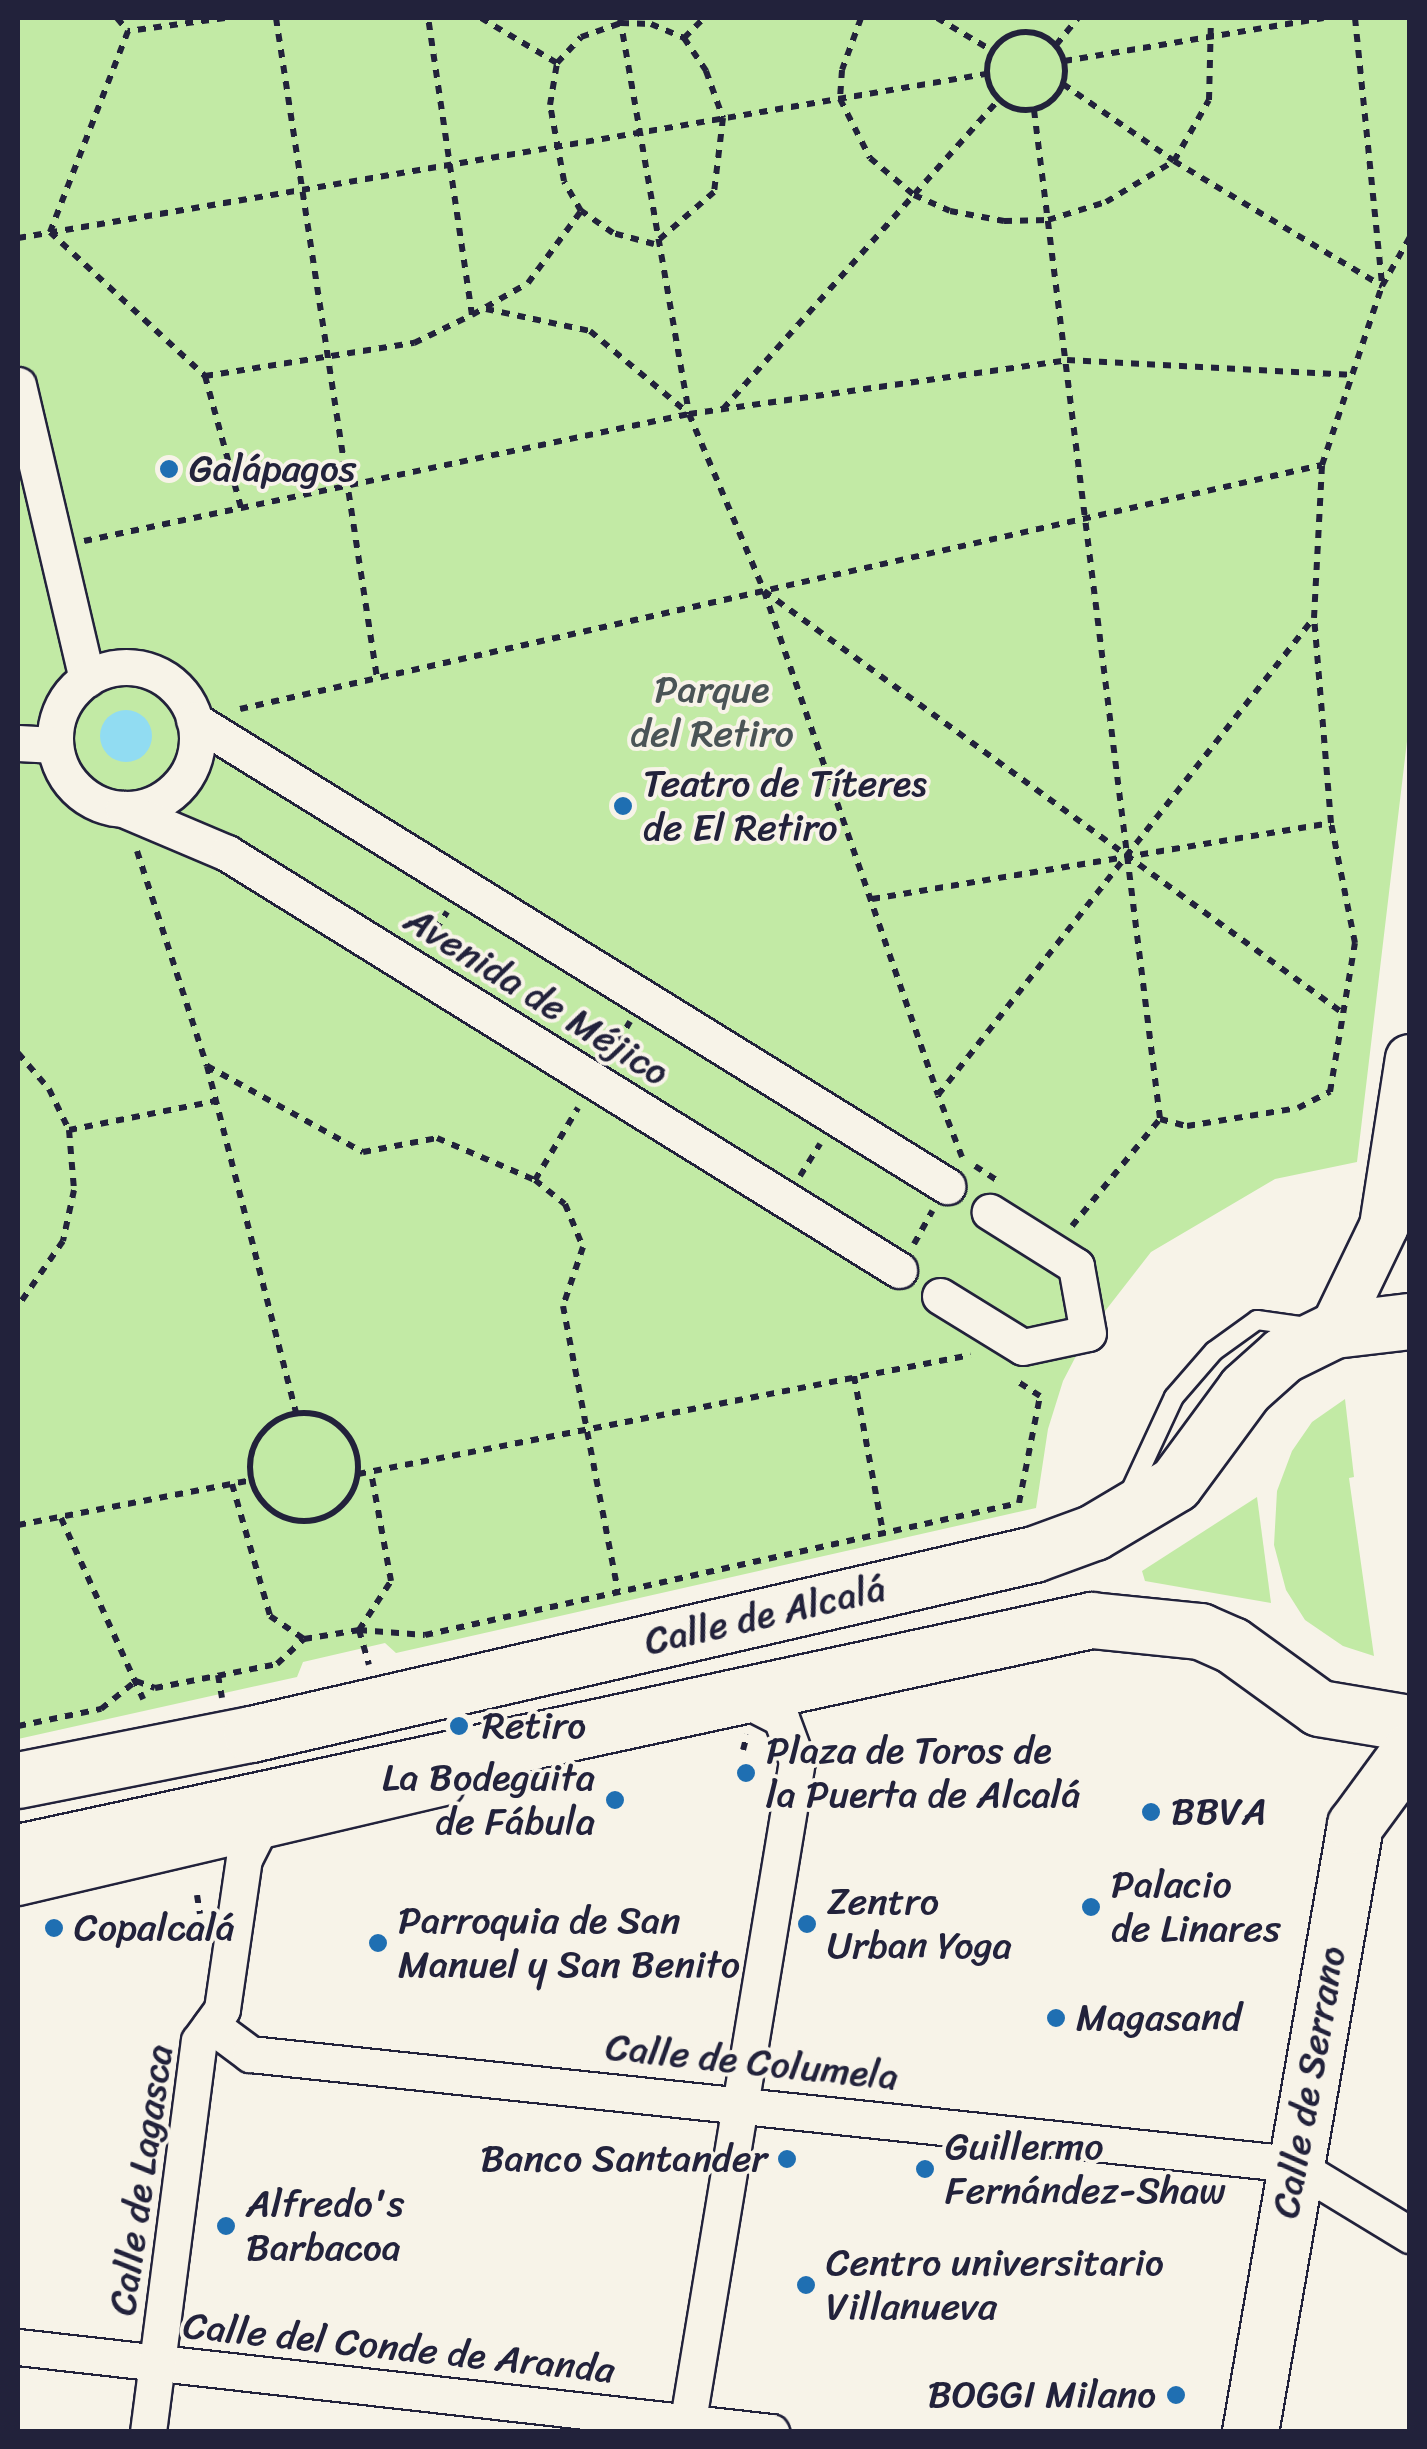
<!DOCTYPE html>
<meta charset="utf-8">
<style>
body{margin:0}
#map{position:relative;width:1427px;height:2449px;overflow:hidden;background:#f7f3e8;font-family:Sriracha,sans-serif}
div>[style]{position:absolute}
.green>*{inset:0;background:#c2eaa5}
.water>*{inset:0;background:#91dcf2}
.round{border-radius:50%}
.path>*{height:6px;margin-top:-3px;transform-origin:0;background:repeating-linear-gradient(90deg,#22223b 0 8px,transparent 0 16px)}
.path>.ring{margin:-3px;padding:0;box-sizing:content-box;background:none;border:6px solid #22223b;border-radius:50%}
.roads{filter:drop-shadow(2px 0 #22223b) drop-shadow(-2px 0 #22223b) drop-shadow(0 2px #22223b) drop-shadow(0 -2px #22223b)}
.lane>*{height:18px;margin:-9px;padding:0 9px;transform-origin:9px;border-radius:9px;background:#f7f3e8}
.street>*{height:35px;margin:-17.5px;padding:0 17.5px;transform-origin:17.5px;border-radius:17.5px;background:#f7f3e8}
.street>.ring{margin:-17.5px;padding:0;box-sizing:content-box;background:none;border:35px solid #f7f3e8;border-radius:50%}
.secondary>*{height:48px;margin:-24px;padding:0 24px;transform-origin:24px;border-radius:24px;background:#f7f3e8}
.primary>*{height:55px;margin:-27.5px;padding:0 27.5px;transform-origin:27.5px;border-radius:27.5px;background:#f7f3e8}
.dots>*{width:28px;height:28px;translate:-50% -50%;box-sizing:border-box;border:5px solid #f7f3e8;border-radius:50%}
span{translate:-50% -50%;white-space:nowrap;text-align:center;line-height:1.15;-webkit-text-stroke:8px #f7f3e8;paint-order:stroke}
.poi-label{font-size:38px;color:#22223b}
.left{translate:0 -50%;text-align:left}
.right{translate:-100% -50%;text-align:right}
.park-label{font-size:38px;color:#4a5456}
.street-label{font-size:38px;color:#22223b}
.frame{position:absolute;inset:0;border:20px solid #22223b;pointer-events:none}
</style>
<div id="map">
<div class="green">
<div style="clip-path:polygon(18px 18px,1409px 18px,1410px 716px,1357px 1162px,1275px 1179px,1151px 1252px,1088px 1333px,1063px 1381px,1048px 1429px,1036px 1508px,396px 1653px,385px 1643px,303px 1662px,297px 1677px,18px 1739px)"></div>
<div style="clip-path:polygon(1345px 1399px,1354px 1477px,1349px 1478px,1374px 1656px,1343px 1646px,1305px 1620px,1286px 1590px,1274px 1545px,1277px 1491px,1292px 1451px,1312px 1422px)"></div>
<div style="clip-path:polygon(1257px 1497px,1271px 1603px,1145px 1581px,1142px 1571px)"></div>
</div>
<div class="water">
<div class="round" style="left:100px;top:710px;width:52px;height:52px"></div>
</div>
<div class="path">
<div style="left:117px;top:18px;width:17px;rotate:50deg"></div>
<div style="left:225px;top:18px;width:98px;rotate:172.4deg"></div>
<div style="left:128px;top:31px;width:216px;rotate:111.2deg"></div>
<div style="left:50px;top:232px;width:212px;rotate:42.9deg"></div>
<div style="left:205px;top:376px;width:212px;rotate:-9deg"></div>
<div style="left:414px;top:343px;width:64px;rotate:-25.8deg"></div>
<div style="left:472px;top:315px;width:300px;rotate:-98.4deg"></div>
<div style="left:276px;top:18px;width:668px;rotate:81.3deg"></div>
<div style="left:481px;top:18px;width:88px;rotate:30.6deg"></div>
<div style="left:620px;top:18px;width:402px;rotate:80.1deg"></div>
<div style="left:689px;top:414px;width:192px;rotate:67deg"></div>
<div style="left:764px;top:591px;width:533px;rotate:70.95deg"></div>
<div style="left:861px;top:18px;width:55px;rotate:110.1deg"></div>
<div style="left:842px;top:70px;width:29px;rotate:94deg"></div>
<div style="left:840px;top:99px;width:66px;rotate:63deg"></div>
<div style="left:870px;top:158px;width:57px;rotate:40.1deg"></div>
<div style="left:914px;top:195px;width:39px;rotate:24deg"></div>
<div style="left:950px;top:211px;width:55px;rotate:10.5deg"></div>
<div style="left:1004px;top:221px;width:44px;rotate:-1.3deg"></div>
<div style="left:1048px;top:220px;width:61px;rotate:-17.2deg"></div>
<div style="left:1106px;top:202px;width:79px;rotate:-31.1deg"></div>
<div style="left:1174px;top:161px;width:70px;rotate:-60.2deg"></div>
<div style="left:1209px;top:100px;width:82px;rotate:-88.6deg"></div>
<div style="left:937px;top:18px;width:63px;rotate:30.7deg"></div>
<div style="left:1355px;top:18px;width:268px;rotate:84.2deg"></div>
<div style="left:621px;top:23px;width:30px;rotate:2deg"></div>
<div style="left:651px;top:24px;width:36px;rotate:23deg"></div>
<div style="left:684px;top:38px;width:40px;rotate:56deg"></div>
<div style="left:706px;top:71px;width:50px;rotate:70.1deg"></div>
<div style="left:723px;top:118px;width:75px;rotate:96.9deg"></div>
<div style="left:714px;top:192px;width:79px;rotate:139.1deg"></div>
<div style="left:654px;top:244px;width:42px;rotate:-165deg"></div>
<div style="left:613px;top:233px;width:39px;rotate:-145deg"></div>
<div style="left:581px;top:211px;width:34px;rotate:-120deg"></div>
<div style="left:564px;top:181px;width:77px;rotate:-100.4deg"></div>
<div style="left:550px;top:105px;width:43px;rotate:-80.5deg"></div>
<div style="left:557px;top:63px;width:35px;rotate:-47deg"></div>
<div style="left:581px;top:37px;width:42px;rotate:-19.3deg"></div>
<div class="ring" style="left:987px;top:32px;width:72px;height:72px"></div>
<div style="left:684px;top:38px;width:28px;rotate:-45deg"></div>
<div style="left:1056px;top:45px;width:35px;rotate:-51deg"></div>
<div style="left:1064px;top:61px;width:263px;rotate:-9.4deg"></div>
<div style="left:1063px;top:84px;width:135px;rotate:34.7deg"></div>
<div style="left:1174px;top:161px;width:243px;rotate:31deg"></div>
<div style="left:1034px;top:110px;width:1017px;rotate:82.88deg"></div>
<div style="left:18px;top:238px;width:982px;rotate:-9.62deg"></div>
<div style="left:486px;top:309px;width:106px;rotate:11.9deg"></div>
<div style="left:590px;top:331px;width:128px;rotate:39.9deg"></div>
<div style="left:472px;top:315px;width:64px;rotate:-29.7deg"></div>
<div style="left:528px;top:283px;width:89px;rotate:-53.6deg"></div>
<div style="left:205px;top:376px;width:137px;rotate:74.7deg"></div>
<div style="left:723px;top:409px;width:414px;rotate:-48.3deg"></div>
<div style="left:84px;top:541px;width:618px;rotate:-11.86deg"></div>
<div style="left:689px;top:414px;width:382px;rotate:-8.1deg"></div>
<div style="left:1067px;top:360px;width:283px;rotate:3deg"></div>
<div style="left:764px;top:591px;width:718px;rotate:36.1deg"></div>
<div style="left:240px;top:709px;width:1109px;rotate:-12.71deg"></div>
<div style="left:137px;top:851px;width:226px;rotate:72deg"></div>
<div style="left:207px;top:1066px;width:357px;rotate:75.6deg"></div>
<div style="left:872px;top:899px;width:465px;rotate:-9.4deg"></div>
<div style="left:427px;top:943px;width:37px;rotate:-57deg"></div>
<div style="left:18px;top:1053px;width:48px;rotate:49.3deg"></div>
<div style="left:49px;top:1089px;width:46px;rotate:64deg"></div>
<div style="left:69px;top:1130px;width:60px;rotate:85.2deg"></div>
<div style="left:74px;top:1190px;width:52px;rotate:102.2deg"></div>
<div style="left:63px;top:1241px;width:79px;rotate:124.7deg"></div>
<div style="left:610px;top:1055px;width:39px;rotate:-59deg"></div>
<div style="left:207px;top:1066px;width:178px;rotate:28.9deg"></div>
<div style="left:363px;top:1152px;width:75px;rotate:-10.7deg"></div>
<div style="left:437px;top:1138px;width:107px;rotate:23.2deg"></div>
<div style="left:535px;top:1180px;width:38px;rotate:39deg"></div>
<div style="left:565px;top:1204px;width:47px;rotate:67.3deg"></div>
<div style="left:583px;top:1247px;width:62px;rotate:108.7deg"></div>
<div style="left:563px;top:1306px;width:290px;rotate:79.1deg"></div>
<div style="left:69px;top:1130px;width:150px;rotate:-11.2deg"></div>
<div style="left:962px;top:1157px;width:66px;rotate:-111.2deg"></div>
<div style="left:938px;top:1095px;width:606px;rotate:-51.77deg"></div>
<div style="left:975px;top:1166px;width:27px;rotate:33deg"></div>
<div style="left:800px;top:1176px;width:38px;rotate:-58deg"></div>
<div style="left:535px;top:1180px;width:84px;rotate:-59.2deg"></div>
<div style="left:1072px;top:1226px;width:139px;rotate:-50.6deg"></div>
<div style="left:1160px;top:1119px;width:28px;rotate:15deg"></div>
<div style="left:1187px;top:1126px;width:112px;rotate:-9.2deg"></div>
<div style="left:1298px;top:1108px;width:36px;rotate:-27deg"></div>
<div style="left:1330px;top:1092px;width:151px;rotate:-80.5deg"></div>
<div style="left:1355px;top:943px;width:122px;rotate:-101.3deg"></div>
<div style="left:1331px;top:823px;width:206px;rotate:-94.7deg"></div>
<div style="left:1314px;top:618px;width:153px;rotate:-87deg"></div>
<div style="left:1322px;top:465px;width:189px;rotate:-71.5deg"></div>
<div style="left:1382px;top:286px;width:56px;rotate:-60.3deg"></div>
<div style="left:914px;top:1244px;width:38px;rotate:-61deg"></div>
<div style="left:854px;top:1376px;width:159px;rotate:79.5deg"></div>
<div class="ring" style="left:250px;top:1413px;width:102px;height:102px"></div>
<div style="left:358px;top:1474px;width:624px;rotate:-10.99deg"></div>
<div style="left:232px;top:1484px;width:137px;rotate:73.9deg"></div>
<div style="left:270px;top:1616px;width:41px;rotate:34.1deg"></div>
<div style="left:61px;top:1518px;width:199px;rotate:65.6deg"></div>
<div style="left:18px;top:1525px;width:237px;rotate:-10.9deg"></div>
<div style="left:359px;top:1630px;width:59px;rotate:-56.9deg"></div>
<div style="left:391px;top:1581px;width:111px;rotate:-100.4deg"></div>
<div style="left:359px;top:1630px;width:36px;rotate:74deg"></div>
<div style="left:218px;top:1675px;width:23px;rotate:80deg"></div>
<div style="left:18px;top:1726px;width:85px;rotate:-11.6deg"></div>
<div style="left:101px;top:1709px;width:45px;rotate:-38.7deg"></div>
<div style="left:136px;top:1681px;width:20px;rotate:20deg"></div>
<div style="left:155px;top:1688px;width:124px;rotate:-11.1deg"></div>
<div style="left:277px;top:1664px;width:37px;rotate:-43deg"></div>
<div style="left:304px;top:1639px;width:56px;rotate:-9.3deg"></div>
<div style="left:359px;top:1630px;width:66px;rotate:4.3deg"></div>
<div style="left:425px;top:1635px;width:608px;rotate:-12.53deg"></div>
<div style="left:1019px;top:1503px;width:109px;rotate:-78.9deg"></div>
<div style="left:1040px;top:1396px;width:30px;rotate:-147deg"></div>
<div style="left:743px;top:1750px;width:16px;rotate:-75deg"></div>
<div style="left:197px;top:1895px;width:19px;rotate:81deg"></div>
</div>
<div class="roads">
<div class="lane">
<div style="left:1128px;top:1496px;width:109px;rotate:-65.1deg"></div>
<div style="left:1174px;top:1397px;width:61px;rotate:-49deg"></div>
<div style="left:1214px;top:1351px;width:53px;rotate:-35.8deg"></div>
<div style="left:1257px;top:1320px;width:50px;rotate:8deg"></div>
</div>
<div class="street">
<div style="left:18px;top:385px;width:302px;rotate:76.8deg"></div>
<div class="ring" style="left:55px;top:667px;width:107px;height:107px"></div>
<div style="left:194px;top:720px;width:886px;rotate:31.75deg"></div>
<div style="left:18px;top:743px;width:37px;rotate:3deg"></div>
<div style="left:123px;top:809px;width:113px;rotate:22.9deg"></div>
<div style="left:227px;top:853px;width:791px;rotate:31.82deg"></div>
<div style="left:940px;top:1296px;width:97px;rotate:31.6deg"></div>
<div style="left:1023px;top:1347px;width:66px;rotate:-12.2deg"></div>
<div style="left:1088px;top:1333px;width:68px;rotate:-100.2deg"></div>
<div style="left:1076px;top:1266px;width:102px;rotate:-147.9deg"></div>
<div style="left:18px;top:1887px;width:439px;rotate:-13.2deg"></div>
<div style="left:211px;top:2025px;width:49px;rotate:36.6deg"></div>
<div style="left:250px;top:2054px;width:1049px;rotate:6.02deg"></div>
<div style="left:1293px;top:2164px;width:137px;rotate:31.3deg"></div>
<div style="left:18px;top:2347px;width:758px;rotate:6.44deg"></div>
<div style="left:148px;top:2432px;width:394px;rotate:-82.6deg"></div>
<div style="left:199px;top:2041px;width:39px;rotate:-54deg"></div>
<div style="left:222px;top:2009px;width:152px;rotate:-81.7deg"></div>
<div style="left:244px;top:1859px;width:31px;rotate:-63deg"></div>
<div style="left:686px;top:2432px;width:680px;rotate:-80.61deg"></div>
<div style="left:797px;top:1761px;width:46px;rotate:-110.4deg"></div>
<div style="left:781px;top:1718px;width:48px;rotate:-152.9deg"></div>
</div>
<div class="secondary">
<div style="left:1334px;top:1330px;width:115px;rotate:-64.3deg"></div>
<div style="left:1384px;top:1226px;width:169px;rotate:-81.2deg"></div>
</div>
<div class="primary">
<div style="left:18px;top:1780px;width:237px;rotate:-11.2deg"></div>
<div style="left:251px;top:1734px;width:803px;rotate:-12.95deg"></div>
<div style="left:1034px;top:1554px;width:64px;rotate:-20.1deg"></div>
<div style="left:1094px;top:1532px;width:94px;rotate:-30.7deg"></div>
<div style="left:1175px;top:1484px;width:118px;rotate:-53.6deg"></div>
<div style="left:1245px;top:1389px;width:51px;rotate:-41.8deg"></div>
<div style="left:1283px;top:1355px;width:57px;rotate:-26.1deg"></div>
<div style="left:1334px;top:1330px;width:77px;rotate:-6.8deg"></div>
<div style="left:18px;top:1852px;width:1098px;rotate:-12.2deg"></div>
<div style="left:1091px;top:1620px;width:110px;rotate:5.8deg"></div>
<div style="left:1200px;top:1631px;width:35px;rotate:24deg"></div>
<div style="left:1232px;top:1645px;width:107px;rotate:35.9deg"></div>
<div style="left:1319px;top:1708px;width:92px;rotate:9.4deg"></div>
<div style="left:1250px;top:2432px;width:616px;rotate:-80.19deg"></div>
<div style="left:1355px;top:1825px;width:93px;rotate:-53.7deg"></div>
</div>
</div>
<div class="dots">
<div style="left:169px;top:469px;background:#1f6fb2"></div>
<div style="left:623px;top:806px;background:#1f6fb2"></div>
<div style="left:459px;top:1726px;background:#1f6fb2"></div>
<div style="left:746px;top:1773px;background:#1f6fb2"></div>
<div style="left:615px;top:1800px;background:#1f6fb2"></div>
<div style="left:1151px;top:1812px;background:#1f6fb2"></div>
<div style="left:1091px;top:1907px;background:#1f6fb2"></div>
<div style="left:807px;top:1924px;background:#1f6fb2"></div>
<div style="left:54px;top:1928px;background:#1f6fb2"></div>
<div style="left:378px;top:1943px;background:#1f6fb2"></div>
<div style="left:1056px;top:2018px;background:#1f6fb2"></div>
<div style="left:787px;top:2159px;background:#1f6fb2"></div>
<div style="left:925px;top:2169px;background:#1f6fb2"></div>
<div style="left:226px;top:2226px;background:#1f6fb2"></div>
<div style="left:806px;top:2285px;background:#1f6fb2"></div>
<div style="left:1176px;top:2395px;background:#1f6fb2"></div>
</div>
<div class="poi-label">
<span class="left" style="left:189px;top:469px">Galápagos</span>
<span class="left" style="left:643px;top:806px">Teatro de Títeres<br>de El Retiro</span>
<span class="left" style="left:482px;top:1726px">Retiro</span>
<span class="left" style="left:766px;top:1773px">Plaza de Toros de<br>la Puerta de Alcalá</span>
<span class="right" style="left:595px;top:1800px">La Bodeguita<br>de Fábula</span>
<span class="left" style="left:1171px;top:1812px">BBVA</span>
<span class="left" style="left:1111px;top:1907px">Palacio<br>de Linares</span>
<span class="left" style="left:827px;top:1924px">Zentro<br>Urban Yoga</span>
<span class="left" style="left:398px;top:1943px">Parroquia de San<br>Manuel y San Benito</span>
<span class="left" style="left:74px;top:1928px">Copalcalá</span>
<span class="left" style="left:1076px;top:2018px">Magasand</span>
<span class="left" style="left:945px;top:2169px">Guillermo<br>Fernández-Shaw</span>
<span class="right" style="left:767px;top:2159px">Banco Santander</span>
<span class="left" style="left:246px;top:2226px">Alfredo's<br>Barbacoa</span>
<span class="left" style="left:826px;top:2285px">Centro universitario<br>Villanueva</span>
<span class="right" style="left:1156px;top:2395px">BOGGI Milano</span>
</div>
<div class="park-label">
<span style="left:712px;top:712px">Parque<br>del Retiro</span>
</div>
<div class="street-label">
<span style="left:537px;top:996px;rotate:32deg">Avenida de Méjico</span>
<span style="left:765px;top:1615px;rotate:-13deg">Calle de Alcalá</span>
<span style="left:752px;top:2062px;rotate:6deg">Calle de Columela</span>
<span style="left:1309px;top:2082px;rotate:-80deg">Calle de Serrano</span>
<span style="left:141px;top:2180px;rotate:-82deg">Calle de Lagasca</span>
<span style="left:399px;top:2348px;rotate:6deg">Calle del Conde de Aranda</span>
</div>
<div class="frame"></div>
</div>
